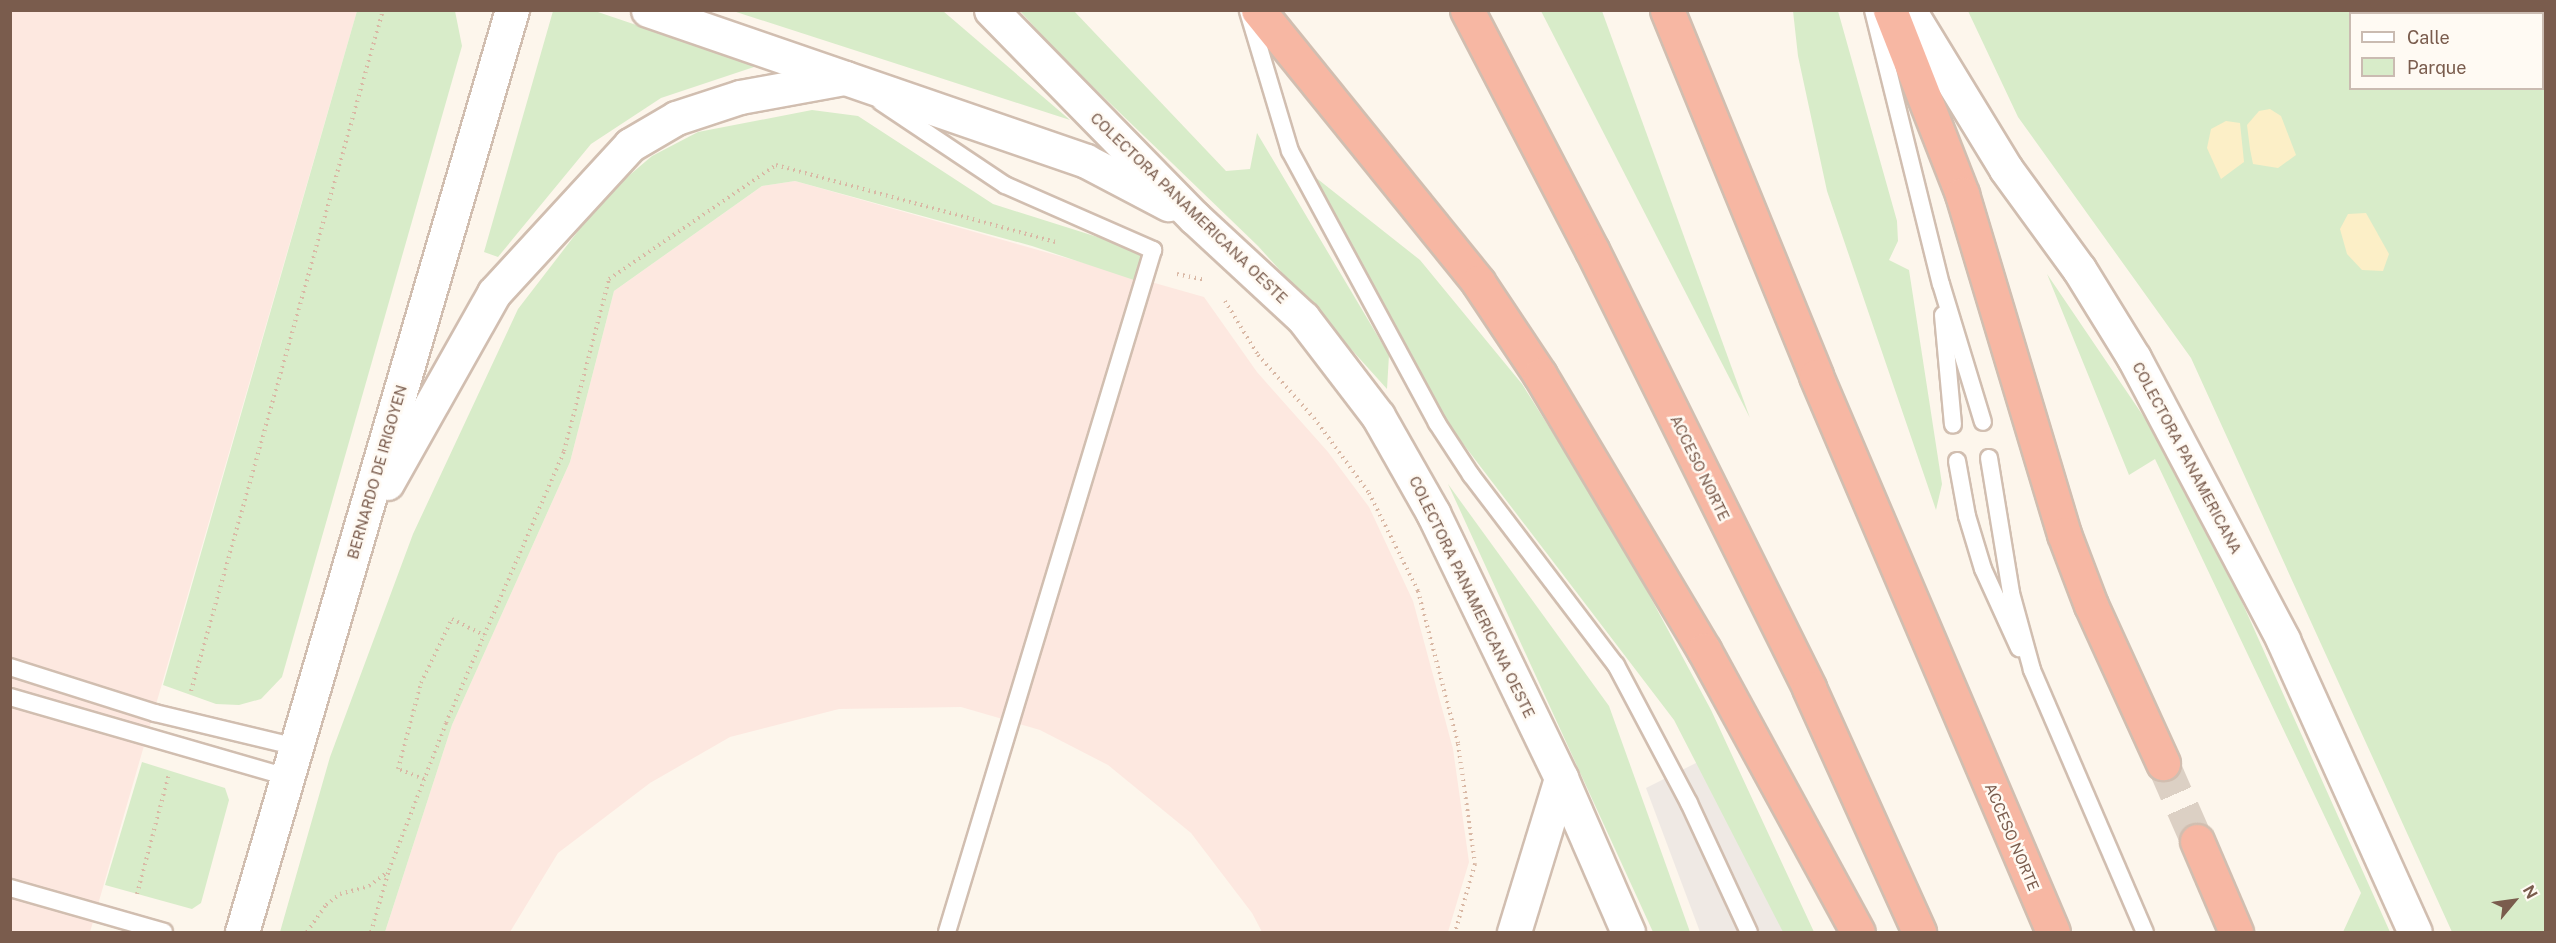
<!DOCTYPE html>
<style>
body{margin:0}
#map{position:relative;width:2556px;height:943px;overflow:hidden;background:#fdf6ec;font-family:"Public Sans",sans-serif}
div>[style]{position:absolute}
.commercial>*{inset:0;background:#fde8e0}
.industrial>*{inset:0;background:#efe9e4}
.green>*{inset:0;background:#d8ecc9}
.sand>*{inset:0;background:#fcefc7}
.highway-tunnel>*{height:33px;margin-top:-16.5px;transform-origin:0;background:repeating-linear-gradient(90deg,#dcd0c4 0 33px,transparent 0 49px)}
.path>*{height:4px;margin-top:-2px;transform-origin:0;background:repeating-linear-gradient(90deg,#d9b8a5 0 1.5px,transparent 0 6px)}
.roads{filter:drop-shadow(2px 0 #d1beb0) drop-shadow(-2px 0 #d1beb0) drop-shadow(0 2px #d1beb0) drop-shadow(0 -2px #d1beb0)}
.lane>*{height:16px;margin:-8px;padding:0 8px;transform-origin:8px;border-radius:8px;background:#fff}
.street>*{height:33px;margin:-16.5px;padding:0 16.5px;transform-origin:16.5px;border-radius:16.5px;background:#fff}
.secondary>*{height:33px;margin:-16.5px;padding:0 16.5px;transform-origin:16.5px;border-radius:16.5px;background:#fff}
.highway>*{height:33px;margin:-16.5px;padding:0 16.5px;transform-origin:16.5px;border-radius:16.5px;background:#f7b7a3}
span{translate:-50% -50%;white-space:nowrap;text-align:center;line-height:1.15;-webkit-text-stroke:5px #fffaf3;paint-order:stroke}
.street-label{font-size:15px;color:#7a5c4d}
.frame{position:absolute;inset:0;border:12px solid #7a5c4d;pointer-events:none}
.legend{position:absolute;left:2349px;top:12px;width:195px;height:78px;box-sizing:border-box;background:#fffaf3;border:2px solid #cabbb1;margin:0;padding:8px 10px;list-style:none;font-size:18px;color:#7a5c4d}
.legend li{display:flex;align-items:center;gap:12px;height:30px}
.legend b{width:30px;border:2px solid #cabbb1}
.north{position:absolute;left:2484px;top:871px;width:60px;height:60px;-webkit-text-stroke:4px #fffaf3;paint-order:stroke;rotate:61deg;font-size:16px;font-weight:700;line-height:24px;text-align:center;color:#7a5c4d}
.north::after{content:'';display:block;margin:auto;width:21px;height:27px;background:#7a5c4d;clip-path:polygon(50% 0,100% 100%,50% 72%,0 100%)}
</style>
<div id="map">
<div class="commercial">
<div style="clip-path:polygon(10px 11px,357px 11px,90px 932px,11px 932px)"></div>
<div style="clip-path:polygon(795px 181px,1204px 297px,1257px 372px,1328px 452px,1369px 507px,1413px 601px,1453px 749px,1469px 862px,1448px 932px,1262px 932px,1252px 913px,1191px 833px,1108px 765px,1040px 730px,961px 707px,839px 709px,730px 737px,650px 783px,558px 853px,510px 932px,385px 932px,452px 725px,570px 462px,614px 291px,762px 186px)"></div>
</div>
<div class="industrial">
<div style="clip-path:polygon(1702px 760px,1792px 932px,1700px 932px,1646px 788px)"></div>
</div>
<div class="green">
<div style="clip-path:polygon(357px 11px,455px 11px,462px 46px,282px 677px,261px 699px,239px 705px,216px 704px,163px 685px)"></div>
<div style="clip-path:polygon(553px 11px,595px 11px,757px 66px,661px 98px,591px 144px,498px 257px,484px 252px)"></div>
<div style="clip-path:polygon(733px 11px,943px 11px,1070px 120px,922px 72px)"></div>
<div style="clip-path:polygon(1020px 11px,1074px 11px,1226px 171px,1250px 169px,1257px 133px,1389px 355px,1387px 389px,1258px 246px,1059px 54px)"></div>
<div style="clip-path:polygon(1541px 11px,1602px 11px,1750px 418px)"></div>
<div style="clip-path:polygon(1793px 11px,1838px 11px,1897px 221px,1898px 241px,1889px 260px,1909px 270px,1942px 484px,1936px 510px,1827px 191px,1798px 56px)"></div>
<div style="clip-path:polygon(evenodd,1968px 11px,2545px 11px,2545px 932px,2452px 932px,2191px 358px,2018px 117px,1968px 11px,2350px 14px,2542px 14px,2542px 88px,2350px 88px,2350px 14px)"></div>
<div style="clip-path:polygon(812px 110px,858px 116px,993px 204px,1145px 252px,1137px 281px,1032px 246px,795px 181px,762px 186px,614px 291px,570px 462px,452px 725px,385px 932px,280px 932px,330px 757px,413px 534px,518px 309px,605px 196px,652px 156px,698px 132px)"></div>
<div style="clip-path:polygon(1310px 173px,1420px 260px,1522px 384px,1617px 535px,1711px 710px,1814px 932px,1783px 932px,1674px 720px,1451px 428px)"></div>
<div style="clip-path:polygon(2047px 274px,2150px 426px,2237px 591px,2390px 932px,2343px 932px,2361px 893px,2155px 459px,2129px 475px)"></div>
<div style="clip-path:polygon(1448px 484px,1609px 706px,1690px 932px,1653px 932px)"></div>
<div style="clip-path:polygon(142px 762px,225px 788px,229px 800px,201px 903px,192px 909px,105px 885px)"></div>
</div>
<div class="sand">
<div style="clip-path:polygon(2270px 109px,2281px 116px,2296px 155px,2278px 168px,2253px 164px,2250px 149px,2247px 125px,2259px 111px)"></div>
<div style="clip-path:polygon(2226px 121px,2240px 123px,2244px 162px,2221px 179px,2207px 148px,2211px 129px)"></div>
<div style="clip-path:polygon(2366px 213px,2389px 254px,2383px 271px,2362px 270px,2347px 254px,2340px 229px,2348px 214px)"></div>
</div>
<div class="highway-tunnel">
<div style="left:2163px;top:763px;width:85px;rotate:66.4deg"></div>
</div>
<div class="path">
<div style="left:1177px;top:274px;width:29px;rotate:12deg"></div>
<div style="left:1225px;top:301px;width:63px;rotate:58.6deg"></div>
<div style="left:1258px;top:355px;width:84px;rotate:48.4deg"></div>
<div style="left:1314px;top:418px;width:93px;rotate:53.7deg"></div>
<div style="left:1369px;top:493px;width:110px;rotate:63.4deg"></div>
<div style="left:1418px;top:591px;width:158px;rotate:75.3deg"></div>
<div style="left:1458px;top:744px;width:121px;rotate:81.9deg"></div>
<div style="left:1475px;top:864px;width:71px;rotate:106.4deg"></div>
<div style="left:191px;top:691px;width:708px;rotate:-74.25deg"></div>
<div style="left:424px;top:779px;width:28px;rotate:-159deg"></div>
<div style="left:398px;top:769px;width:89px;rotate:-75deg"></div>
<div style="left:421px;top:683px;width:71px;rotate:-64.2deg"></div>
<div style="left:452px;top:619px;width:36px;rotate:27deg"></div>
<div style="left:137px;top:894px;width:124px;rotate:-75.1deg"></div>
<div style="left:307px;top:932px;width:33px;rotate:-55deg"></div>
<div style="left:326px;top:905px;width:18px;rotate:-38deg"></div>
<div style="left:340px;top:894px;width:30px;rotate:-15deg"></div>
<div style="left:369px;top:886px;width:21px;rotate:-37deg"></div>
<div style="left:371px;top:932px;width:65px;rotate:-73.8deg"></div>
<div style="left:389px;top:870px;width:158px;rotate:-68.8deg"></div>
<div style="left:446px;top:723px;width:296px;rotate:-66.5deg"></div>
<div style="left:564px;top:451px;width:178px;rotate:-75.3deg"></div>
<div style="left:609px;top:279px;width:202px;rotate:-34.3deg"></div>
<div style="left:776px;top:165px;width:290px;rotate:15.4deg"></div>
</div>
<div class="roads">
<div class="lane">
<div style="left:1873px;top:10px;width:282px;rotate:76.1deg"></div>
<div style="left:1941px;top:284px;width:144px;rotate:73.1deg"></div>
<div style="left:1248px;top:11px;width:146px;rotate:73.3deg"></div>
<div style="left:1290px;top:151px;width:309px;rotate:61.6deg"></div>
<div style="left:1437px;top:423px;width:62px;rotate:56.8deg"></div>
<div style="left:1471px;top:475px;width:239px;rotate:52.7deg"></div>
<div style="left:1616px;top:665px;width:156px;rotate:62.1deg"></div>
<div style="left:1689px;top:803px;width:142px;rotate:65.1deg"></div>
<div style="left:881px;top:102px;width:149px;rotate:33.8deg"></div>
<div style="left:1005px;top:185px;width:162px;rotate:23.7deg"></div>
<div style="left:1153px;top:250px;width:712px;rotate:106.81deg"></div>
<div style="left:1943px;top:315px;width:110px;rotate:84.8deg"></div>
<div style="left:1989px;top:458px;width:137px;rotate:80.7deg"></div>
<div style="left:2011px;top:593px;width:80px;rotate:74.7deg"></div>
<div style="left:2032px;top:670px;width:285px;rotate:66.7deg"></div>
<div style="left:1957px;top:461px;width:56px;rotate:79.7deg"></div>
<div style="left:1967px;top:516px;width:55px;rotate:73.2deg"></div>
<div style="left:1983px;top:569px;width:87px;rotate:65.5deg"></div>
<div style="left:10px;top:667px;width:152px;rotate:17.6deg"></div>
<div style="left:155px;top:713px;width:146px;rotate:13.5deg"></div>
<div style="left:10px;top:697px;width:289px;rotate:16.1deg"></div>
<div style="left:10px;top:888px;width:160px;rotate:15.9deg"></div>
</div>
<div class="street">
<div style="left:1514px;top:932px;width:161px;rotate:-73deg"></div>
</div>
<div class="secondary">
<div style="left:648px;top:10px;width:463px;rotate:19deg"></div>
<div style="left:1086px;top:161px;width:93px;rotate:27.7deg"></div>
<div style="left:991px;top:10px;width:291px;rotate:45.6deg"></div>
<div style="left:1195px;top:218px;width:147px;rotate:42.8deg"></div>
<div style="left:1303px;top:318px;width:123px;rotate:52.6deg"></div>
<div style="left:1378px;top:416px;width:112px;rotate:60.4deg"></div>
<div style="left:1433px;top:513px;width:294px;rotate:64.2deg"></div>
<div style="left:1561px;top:778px;width:168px;rotate:66.5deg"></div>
<div style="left:1909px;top:10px;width:186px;rotate:58.6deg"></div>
<div style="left:2006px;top:169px;width:124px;rotate:53.9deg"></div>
<div style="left:2079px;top:269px;width:105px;rotate:58.3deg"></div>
<div style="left:2134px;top:358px;width:319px;rotate:62.1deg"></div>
<div style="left:2283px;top:640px;width:320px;rotate:65.7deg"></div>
<div style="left:387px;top:483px;width:218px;rotate:-60.6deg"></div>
<div style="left:494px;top:293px;width:201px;rotate:-47.4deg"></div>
<div style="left:630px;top:145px;width:53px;rotate:-30.4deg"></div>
<div style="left:676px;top:118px;width:67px;rotate:-18.2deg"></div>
<div style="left:740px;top:97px;width:107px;rotate:-10.3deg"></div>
<div style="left:242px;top:932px;width:961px;rotate:-73.68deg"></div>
</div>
<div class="highway">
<div style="left:1258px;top:10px;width:350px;rotate:51deg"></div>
<div style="left:1478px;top:282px;width:112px;rotate:56.3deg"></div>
<div style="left:1540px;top:375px;width:320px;rotate:59.2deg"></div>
<div style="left:1704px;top:650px;width:321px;rotate:61.4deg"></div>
<div style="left:1467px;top:10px;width:271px;rotate:62.5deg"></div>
<div style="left:1592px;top:250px;width:489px;rotate:63.6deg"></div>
<div style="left:1809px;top:688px;width:268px;rotate:65.7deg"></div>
<div style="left:1667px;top:10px;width:395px;rotate:67.8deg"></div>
<div style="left:1816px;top:376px;width:604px;rotate:66.91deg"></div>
<div style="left:1890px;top:10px;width:198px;rotate:68.6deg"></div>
<div style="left:1962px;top:194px;width:355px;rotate:73.3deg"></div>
<div style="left:2064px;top:534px;width:76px;rotate:69.2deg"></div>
<div style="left:2091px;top:605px;width:174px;rotate:65.5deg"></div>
<div style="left:2197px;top:841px;width:99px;rotate:66.8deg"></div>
</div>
</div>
<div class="street-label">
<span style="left:1189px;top:208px;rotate:44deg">COLECTORA PANAMERICANA OESTE</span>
<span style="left:2187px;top:458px;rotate:62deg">COLECTORA PANAMERICANA</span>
<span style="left:1700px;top:468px;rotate:64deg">ACCESO NORTE</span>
<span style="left:377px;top:472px;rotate:-74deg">BERNARDO DE IRIGOYEN</span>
<span style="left:1472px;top:597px;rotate:64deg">COLECTORA PANAMERICANA OESTE</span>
<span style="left:2012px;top:837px;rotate:67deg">ACCESO NORTE</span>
</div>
<div class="frame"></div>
<ul class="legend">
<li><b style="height:8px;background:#fff"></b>Calle</li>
<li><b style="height:16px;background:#d8ecc9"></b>Parque</li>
</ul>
<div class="north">N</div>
</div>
